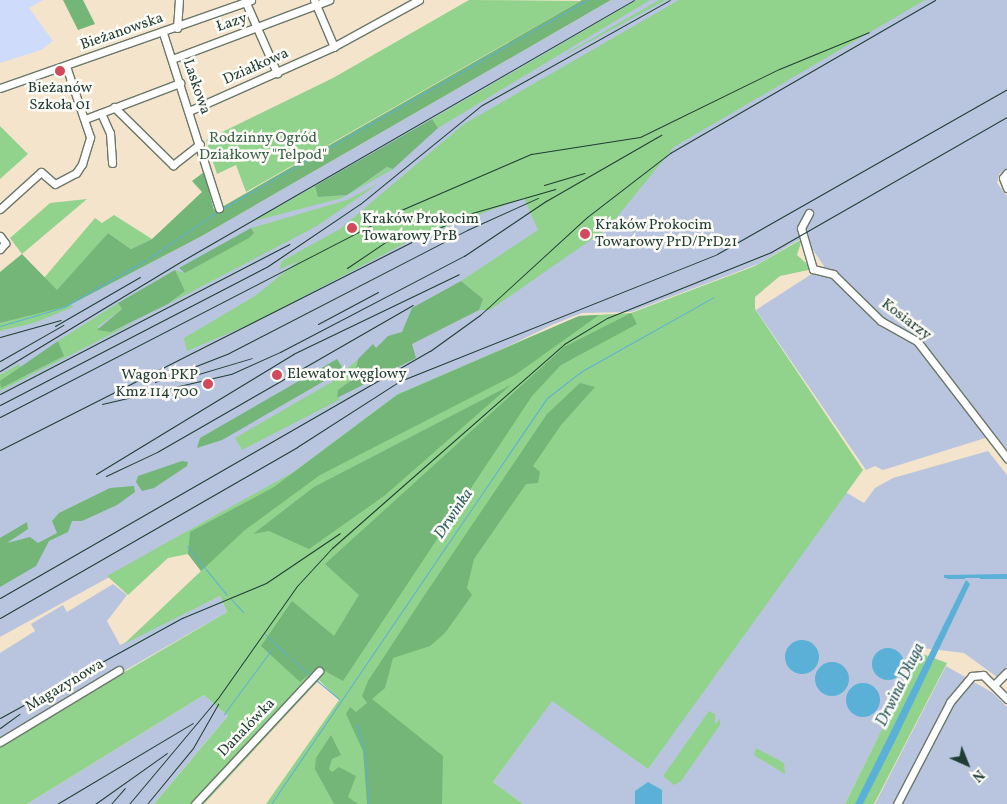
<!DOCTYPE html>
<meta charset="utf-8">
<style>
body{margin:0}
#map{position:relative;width:1007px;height:804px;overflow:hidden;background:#f4e4cb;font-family:Vollkorn,serif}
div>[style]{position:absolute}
.built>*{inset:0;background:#cedbfa}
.industrial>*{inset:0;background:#b9c5de}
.green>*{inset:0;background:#91d38c}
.forest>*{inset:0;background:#74b578}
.water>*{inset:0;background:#5bb0d7}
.round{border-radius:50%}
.stream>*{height:1px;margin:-0.5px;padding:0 0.5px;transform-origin:0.5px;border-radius:0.5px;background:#5bb0d7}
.roads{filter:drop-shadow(1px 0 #6a7769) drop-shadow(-1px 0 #6a7769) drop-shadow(0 1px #6a7769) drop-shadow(0 -1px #6a7769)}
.minor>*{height:7px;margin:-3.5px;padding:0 3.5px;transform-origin:3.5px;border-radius:3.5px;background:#fff}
.rail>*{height:1px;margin:-0.5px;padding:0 0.5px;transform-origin:0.5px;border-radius:0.5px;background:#1f3d34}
.dots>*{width:14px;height:14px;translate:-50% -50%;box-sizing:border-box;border:2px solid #fdfcf7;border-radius:50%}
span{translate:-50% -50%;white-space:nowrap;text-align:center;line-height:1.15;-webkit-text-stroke:5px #fdfcf7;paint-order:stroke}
.street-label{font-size:15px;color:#1f3d34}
.poi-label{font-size:15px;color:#1f3d34}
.left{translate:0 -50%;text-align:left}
.right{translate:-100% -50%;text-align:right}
.park-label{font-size:15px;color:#3c624a}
.water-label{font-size:16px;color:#316065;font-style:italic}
.north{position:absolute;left:942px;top:739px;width:50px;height:50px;-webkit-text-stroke:4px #fdfcf7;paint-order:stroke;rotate:136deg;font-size:14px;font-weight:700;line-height:20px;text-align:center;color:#1f3d34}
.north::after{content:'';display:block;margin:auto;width:18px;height:22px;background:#1f3d34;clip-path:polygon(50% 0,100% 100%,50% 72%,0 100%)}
</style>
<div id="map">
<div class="built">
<div style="clip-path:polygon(0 0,43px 0,29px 8px,53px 41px,41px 50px,0 63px)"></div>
</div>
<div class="industrial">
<div style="clip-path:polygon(611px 0,1007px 0,1007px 169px,999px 174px,997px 183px,1007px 196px,1007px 449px,995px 435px,883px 470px,875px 466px,866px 470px,756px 310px,824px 266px,804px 237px,758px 264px,631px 312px,582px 313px,552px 325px,392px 402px,274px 487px,0 637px,0 323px,68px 306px,200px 237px)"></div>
<div style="clip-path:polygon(988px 451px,1007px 475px,1007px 667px,997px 677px,964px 653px,923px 648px,845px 804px,523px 804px,493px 782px,552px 700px,648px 769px,842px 490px,864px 503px,875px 488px,893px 478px)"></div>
<div style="clip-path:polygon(113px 584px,127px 595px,107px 621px,120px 645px,220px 596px,227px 612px,0 742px,0 653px,35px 631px,31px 624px,63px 605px,67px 612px)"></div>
<div style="clip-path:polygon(946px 666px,993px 693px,1007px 707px,1007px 804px,875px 804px)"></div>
<div style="clip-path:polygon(204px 695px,228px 716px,154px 804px,27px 804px)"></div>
</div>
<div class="green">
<div style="clip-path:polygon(469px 0,580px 1px,246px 192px,236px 165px,217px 174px,206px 140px,333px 78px)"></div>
<div style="clip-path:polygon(637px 0,650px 0,438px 128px,432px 119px)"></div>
<div style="clip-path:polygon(659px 0,666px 0,567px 54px,567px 53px)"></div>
<div style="clip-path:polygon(679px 0,925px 0,674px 147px,608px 228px,490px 310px,479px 310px,483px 299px,461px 281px,538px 230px,524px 198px,413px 239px,255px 322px,187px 351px,184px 338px,255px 296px,298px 261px,279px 270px,282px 261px,340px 229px,464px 124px)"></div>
<div style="clip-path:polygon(0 126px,28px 154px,0 179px)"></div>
<div style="clip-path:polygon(388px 167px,393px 169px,342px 198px,254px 221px,315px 186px,318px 197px,347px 195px)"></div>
<div style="clip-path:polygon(378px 184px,317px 226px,168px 304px,185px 291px,175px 270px,185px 273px,254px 233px,251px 228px,347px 200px)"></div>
<div style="clip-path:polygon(87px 199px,22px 254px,10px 238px,50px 203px)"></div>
<div style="clip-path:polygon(114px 215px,152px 239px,131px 249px,108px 233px,57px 291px,44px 278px,95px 218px,102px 223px)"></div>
<div style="clip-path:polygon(802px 239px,797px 255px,813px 269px,780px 276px,755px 297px,755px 309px,863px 470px,648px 769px,552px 701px,493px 782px,523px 804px,266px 804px,339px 700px,319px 680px,204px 804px,154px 804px,228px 716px,204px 695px,27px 804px,0 804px,0 745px,227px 612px,220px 596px,124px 644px,201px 571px,188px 554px,168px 558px,128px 595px,107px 576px,295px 471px,398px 394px,579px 316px,631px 313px,755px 266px)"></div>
<div style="clip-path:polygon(118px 303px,122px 309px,97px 327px,111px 332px,135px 322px,0 391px,0 375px,19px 364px,26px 376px,64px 356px,58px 341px)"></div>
<div style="clip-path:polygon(71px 304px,73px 307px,34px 323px,0 331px,0 323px)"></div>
<div style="clip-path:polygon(358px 359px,354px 378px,338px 390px,337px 398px,341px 399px,242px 450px,235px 438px,335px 380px)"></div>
<div style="clip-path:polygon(920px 653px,947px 663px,874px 804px,845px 804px)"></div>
<div style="clip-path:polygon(709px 711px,715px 714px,715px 724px,720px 719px,720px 725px,681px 781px,674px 785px,663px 776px)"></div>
<div style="clip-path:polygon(756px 748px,784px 763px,785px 774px,754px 755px)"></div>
</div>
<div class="forest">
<div style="clip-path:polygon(63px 0,83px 0,95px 24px,78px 30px)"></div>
<div style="clip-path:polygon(582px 0,611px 0,200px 237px,68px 306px,0 323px,0 272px,22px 254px,57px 290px,108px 233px,131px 249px,152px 239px,202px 192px,192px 181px,204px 172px,214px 210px,222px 207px)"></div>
<div style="clip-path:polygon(432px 119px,438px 128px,393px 169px,387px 167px,347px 195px,318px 197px,315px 186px)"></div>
<div style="clip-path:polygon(251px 228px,254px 233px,249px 238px,185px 273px,179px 268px)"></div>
<div style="clip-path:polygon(175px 270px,185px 291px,168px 304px,111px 332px,97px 330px,122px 309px,118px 303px)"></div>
<div style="clip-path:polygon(461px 281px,483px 299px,479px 310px,412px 344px,416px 358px,337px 398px,338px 390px,354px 378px,358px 359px,373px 344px,376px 348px,388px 336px,402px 332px,412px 308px)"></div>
<div style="clip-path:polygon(631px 313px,637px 324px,561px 365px,532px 396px,343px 681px,318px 667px,300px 682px,261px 646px,292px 601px,334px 636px,359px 595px,325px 564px,564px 347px)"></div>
<div style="clip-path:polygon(599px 315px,515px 375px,320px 475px,245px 530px,201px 571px,188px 554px,190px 532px,274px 487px,397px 395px,579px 316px)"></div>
<div style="clip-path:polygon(58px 341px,64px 356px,1px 388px,0 381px)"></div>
<div style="clip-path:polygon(337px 359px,342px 367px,326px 380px,222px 440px,197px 448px,200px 438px)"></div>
<div style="clip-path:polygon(580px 383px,595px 387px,561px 425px,533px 466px,540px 472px,538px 483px,526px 484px,474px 559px,467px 588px,472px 595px,445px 633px,430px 646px,393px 658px,385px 688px,372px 699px,443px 756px,442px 804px,367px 804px,363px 751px,346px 714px,350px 707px,356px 712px,367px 703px,362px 696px,368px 681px,422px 599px,547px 414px)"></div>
<div style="clip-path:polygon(511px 385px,384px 496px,309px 549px,269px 531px,253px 534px,314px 487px)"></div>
<div style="clip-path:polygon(182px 461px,188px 462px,187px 466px,154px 488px,142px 491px,136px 482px,138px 476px)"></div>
<div style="clip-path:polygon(134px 486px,135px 492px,117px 505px,82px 521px,72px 521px,68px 532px,49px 541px,36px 566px,0 587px,0 538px,27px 522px,28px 529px,7px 543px,30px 537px,38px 543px,57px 533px,52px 521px,59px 513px,110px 488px)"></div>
<div style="clip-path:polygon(331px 735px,341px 755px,332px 759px,329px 769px,332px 772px,339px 767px,356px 776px,348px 797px,358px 804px,334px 804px,315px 769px,316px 758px)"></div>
</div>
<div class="water">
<div style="clip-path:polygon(1007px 574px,1007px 578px,944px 578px,944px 575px)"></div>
<div style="clip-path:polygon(966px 580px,970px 584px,895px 741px,863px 804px,855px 804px)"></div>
<div class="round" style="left:785px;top:640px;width:34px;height:34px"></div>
<div class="round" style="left:872px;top:648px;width:32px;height:32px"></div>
<div class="round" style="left:815px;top:662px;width:34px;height:34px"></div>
<div class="round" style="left:846px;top:683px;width:34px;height:34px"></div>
<div style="clip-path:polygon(648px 782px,662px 790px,662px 804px,635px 804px,635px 791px)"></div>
</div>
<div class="stream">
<div style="left:222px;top:209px;width:421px;rotate:-29.8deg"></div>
<div style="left:149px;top:258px;width:84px;rotate:-33.9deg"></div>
<div style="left:0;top:326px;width:67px;rotate:-16.5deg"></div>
<div style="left:64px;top:307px;width:95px;rotate:-29.8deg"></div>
<div style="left:187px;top:546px;width:63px;rotate:50.8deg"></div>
<div style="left:947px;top:578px;width:17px"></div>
<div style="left:980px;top:578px;width:27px"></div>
<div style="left:231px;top:599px;width:18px;rotate:47deg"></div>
<div style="left:265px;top:634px;width:32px;rotate:44deg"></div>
<div style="left:291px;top:658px;width:27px;rotate:42deg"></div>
<div style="left:315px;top:679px;width:31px;rotate:40deg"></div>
<div style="left:224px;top:714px;width:81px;rotate:-53.6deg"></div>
<div style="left:357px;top:724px;width:30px;rotate:75deg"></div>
<div style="left:365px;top:753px;width:51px;rotate:85.5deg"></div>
<div style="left:271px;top:804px;width:491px;rotate:-55.8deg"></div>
<div style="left:547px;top:398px;width:44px;rotate:-37.6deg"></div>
<div style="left:582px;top:371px;width:151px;rotate:-29.3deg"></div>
</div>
<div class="roads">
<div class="minor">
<div style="left:314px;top:0;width:51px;rotate:66.9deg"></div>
<div style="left:246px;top:3px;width:77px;rotate:66.1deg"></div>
<div style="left:177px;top:28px;width:28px;rotate:-86deg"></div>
<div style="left:163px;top:33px;width:184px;rotate:72.3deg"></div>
<div style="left:172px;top:59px;width:168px;rotate:-20.6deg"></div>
<div style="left:0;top:88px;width:266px;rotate:-19.3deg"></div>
<div style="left:114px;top:107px;width:83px;rotate:44.5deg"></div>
<div style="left:173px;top:165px;width:34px;rotate:-38deg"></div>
<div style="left:189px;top:111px;width:158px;rotate:-24deg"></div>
<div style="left:333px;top:47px;width:98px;rotate:-28.7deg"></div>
<div style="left:101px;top:113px;width:22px;rotate:66deg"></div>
<div style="left:110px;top:133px;width:30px;rotate:86deg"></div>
<div style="left:85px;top:119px;width:102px;rotate:-20.8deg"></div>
<div style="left:1007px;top:173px;width:6px;rotate:129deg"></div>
<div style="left:1003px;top:178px;width:11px;rotate:68deg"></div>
<div style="left:0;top:209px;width:55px;rotate:-42.1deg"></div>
<div style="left:41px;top:172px;width:18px;rotate:41deg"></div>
<div style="left:55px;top:184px;width:24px;rotate:-28deg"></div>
<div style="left:76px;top:173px;width:11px;rotate:-56deg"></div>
<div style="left:82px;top:164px;width:28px;rotate:-73deg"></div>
<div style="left:90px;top:137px;width:75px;rotate:-108.7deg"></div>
<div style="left:809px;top:213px;width:17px;rotate:118deg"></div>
<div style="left:801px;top:228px;width:43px;rotate:73.7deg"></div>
<div style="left:813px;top:269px;width:21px;rotate:14deg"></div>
<div style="left:833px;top:274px;width:67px;rotate:44.4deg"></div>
<div style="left:881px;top:321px;width:41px;rotate:29.1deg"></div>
<div style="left:917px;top:341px;width:148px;rotate:52.4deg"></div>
<div style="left:0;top:236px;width:9px;rotate:54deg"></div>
<div style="left:5px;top:243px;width:8px;rotate:130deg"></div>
<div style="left:994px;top:685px;width:18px;rotate:-45deg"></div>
<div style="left:0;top:742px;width:139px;rotate:-31.2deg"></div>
<div style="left:195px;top:804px;width:182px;rotate:-47deg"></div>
<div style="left:897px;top:804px;width:115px;rotate:-62.5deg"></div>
<div style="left:950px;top:702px;width:34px;rotate:-50deg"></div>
<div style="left:972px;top:676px;width:11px;rotate:-5deg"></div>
<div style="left:983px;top:675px;width:34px;rotate:45deg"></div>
</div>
</div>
<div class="rail">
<div style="left:544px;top:185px;width:42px;rotate:-16.7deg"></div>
<div style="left:347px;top:268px;width:48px;rotate:-34deg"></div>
<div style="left:318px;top:324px;width:68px;rotate:-28.1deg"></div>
<div style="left:55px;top:326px;width:98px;rotate:-30deg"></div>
<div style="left:0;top:337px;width:63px;rotate:-15.6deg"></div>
<div style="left:0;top:361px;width:73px;rotate:-29.7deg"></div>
<div style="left:0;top:371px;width:210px;rotate:-31.2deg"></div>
<div style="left:180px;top:262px;width:524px;rotate:-29.99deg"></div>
<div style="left:175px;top:381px;width:80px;rotate:-16.6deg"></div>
<div style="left:155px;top:382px;width:77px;rotate:-21.3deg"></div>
<div style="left:227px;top:354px;width:270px;rotate:-27.3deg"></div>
<div style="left:467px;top:230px;width:78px;rotate:-24.3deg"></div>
<div style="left:0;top:394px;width:326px;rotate:-27.4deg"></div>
<div style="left:102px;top:404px;width:132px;rotate:-13.1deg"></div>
<div style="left:231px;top:374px;width:54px;rotate:-24.2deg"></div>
<div style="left:280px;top:352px;width:208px;rotate:-27.6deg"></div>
<div style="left:464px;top:256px;width:99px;rotate:-33.9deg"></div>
<div style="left:546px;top:201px;width:133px;rotate:-29.9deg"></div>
<div style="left:0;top:405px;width:302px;rotate:-27.4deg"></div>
<div style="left:268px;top:266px;width:111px;rotate:-34deg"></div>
<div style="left:360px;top:204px;width:157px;rotate:-39.1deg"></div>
<div style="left:482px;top:105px;width:215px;rotate:-29.2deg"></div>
<div style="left:0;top:417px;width:451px;rotate:-27.3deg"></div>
<div style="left:401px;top:210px;width:142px;rotate:-23.3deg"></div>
<div style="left:531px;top:154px;width:110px;rotate:-8.9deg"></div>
<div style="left:640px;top:137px;width:155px;rotate:-26.1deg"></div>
<div style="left:779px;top:69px;width:97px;rotate:-22.3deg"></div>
<div style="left:0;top:450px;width:521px;rotate:-26.81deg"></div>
<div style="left:465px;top:215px;width:94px;rotate:-16.1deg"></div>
<div style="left:96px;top:474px;width:231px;rotate:-31.3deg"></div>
<div style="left:293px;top:354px;width:184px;rotate:-25.7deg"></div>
<div style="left:106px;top:476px;width:56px;rotate:-25.2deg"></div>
<div style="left:157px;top:452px;width:295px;rotate:-29.9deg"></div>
<div style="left:0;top:598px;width:496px;rotate:-29.9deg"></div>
<div style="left:430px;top:351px;width:62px;rotate:-35.8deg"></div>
<div style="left:480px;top:315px;width:145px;rotate:-42.5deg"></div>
<div style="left:587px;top:217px;width:105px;rotate:-37.6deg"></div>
<div style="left:670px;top:153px;width:306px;rotate:-30deg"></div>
<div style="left:0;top:618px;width:343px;rotate:-29.9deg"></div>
<div style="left:297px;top:447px;width:122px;rotate:-32.7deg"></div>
<div style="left:400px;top:381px;width:341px;rotate:-21.8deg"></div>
<div style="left:717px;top:254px;width:334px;rotate:-29.6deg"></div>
<div style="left:0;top:718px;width:208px;rotate:-28.8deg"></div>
<div style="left:182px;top:618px;width:91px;rotate:-22.6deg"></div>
<div style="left:266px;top:583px;width:89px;rotate:-34deg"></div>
<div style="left:0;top:728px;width:24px;rotate:-36deg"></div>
<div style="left:57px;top:804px;width:158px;rotate:-30.8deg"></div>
<div style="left:95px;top:804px;width:88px;rotate:-35.3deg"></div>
<div style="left:111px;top:804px;width:21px;rotate:-49deg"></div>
<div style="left:129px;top:804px;width:138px;rotate:-50deg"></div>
<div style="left:218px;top:698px;width:137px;rotate:-54.8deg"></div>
<div style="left:297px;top:586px;width:52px;rotate:-47.4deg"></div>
<div style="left:332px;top:548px;width:309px;rotate:-41.3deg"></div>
<div style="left:564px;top:344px;width:50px;rotate:-31.2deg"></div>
<div style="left:607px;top:318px;width:177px;rotate:-21.9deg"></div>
<div style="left:771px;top:252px;width:272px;rotate:-29.8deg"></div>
<div style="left:147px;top:804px;width:72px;rotate:-50.6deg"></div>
<div style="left:193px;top:748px;width:51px;rotate:-60.4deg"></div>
</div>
<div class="dots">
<div style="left:60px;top:71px;background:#d1495b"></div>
<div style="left:352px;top:228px;background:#d1495b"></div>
<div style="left:585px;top:234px;background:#d1495b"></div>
<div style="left:277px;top:375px;background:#d1495b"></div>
<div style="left:208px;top:384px;background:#d1495b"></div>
</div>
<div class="street-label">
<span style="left:232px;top:23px;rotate:-19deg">Łazy</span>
<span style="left:122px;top:32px;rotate:-19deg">Bieżanowska</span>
<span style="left:256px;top:67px;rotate:-24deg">Działkowa</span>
<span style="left:196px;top:87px;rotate:71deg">Laskowa</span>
<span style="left:906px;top:320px;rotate:37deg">Kosiarzy</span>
<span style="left:65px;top:686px;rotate:-31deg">Magazynowa</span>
<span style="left:247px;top:728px;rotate:-46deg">Danalówka</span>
</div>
<div class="poi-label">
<span style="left:60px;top:97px">Bieżanów<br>Szkoła 01</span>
<span class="left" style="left:362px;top:228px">Kraków Prokocim<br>Towarowy PrB</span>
<span class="left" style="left:595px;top:234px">Kraków Prokocim<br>Towarowy PrD/PrD21</span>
<span class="right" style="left:198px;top:384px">Wagon PKP<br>Kmz 114 700</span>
<span class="left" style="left:287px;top:375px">Elewator węglowy</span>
</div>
<div class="park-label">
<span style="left:263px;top:147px">Rodzinny Ogród<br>Działkowy "Telpod"</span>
</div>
<div class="water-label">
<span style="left:454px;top:514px;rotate:-56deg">Drwinka</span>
<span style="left:901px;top:685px;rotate:-64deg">Drwina Długa</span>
</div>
<div class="north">N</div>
</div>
